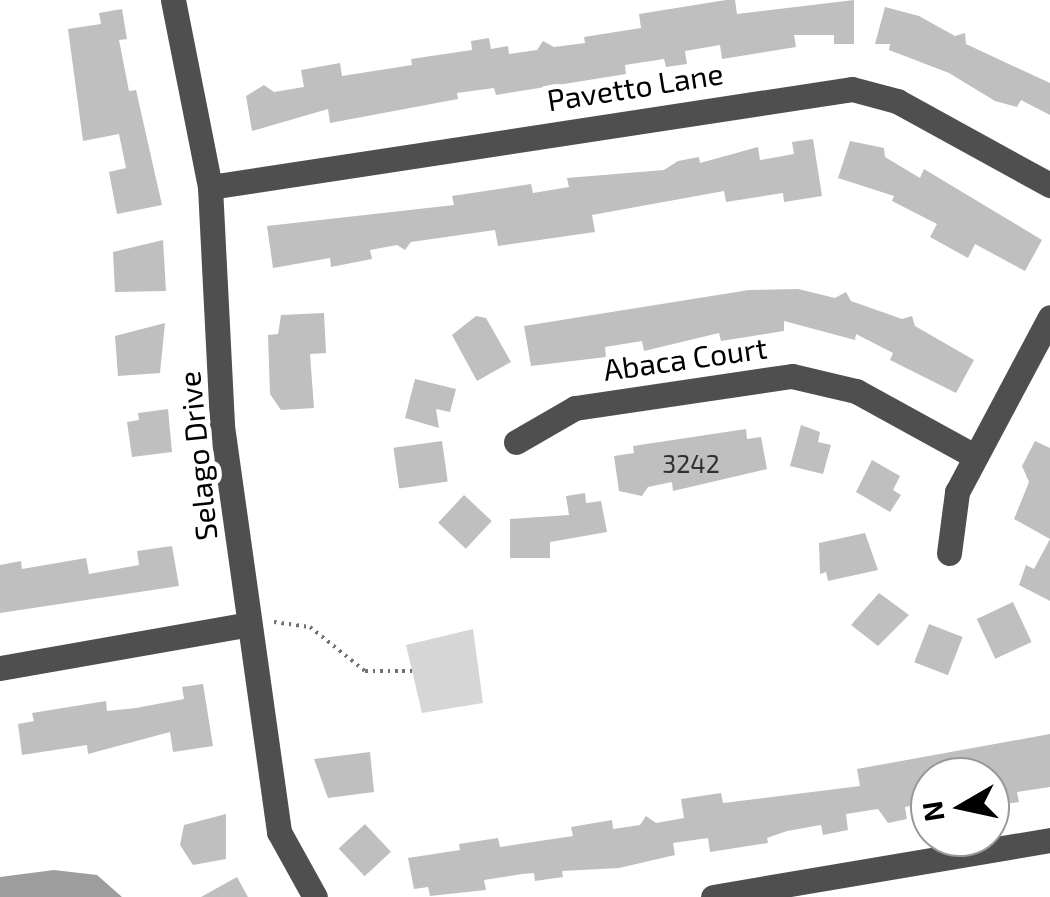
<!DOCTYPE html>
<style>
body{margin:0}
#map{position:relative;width:1050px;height:897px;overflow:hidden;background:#fff;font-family:"Exo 2",sans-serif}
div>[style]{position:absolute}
.green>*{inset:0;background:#d6d6d6}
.water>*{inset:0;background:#9d9d9d}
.building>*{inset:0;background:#bfbfbf;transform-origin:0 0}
.path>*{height:4px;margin-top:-2px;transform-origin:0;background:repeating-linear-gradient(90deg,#717171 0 2.5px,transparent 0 7.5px)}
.minor>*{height:25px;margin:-12.5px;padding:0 12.5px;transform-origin:12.5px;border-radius:12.5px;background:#4f4f4f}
span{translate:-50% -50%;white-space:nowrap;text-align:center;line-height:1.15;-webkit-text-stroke:10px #fff;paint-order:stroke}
.number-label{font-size:25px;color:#303030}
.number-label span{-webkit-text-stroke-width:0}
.street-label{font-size:30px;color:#000}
.north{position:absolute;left:910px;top:757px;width:100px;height:100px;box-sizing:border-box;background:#fff;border:2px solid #999;border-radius:50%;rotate:261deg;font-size:28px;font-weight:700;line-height:40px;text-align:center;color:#000}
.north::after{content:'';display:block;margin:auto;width:35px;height:45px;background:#000;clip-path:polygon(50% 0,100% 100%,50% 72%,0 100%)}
</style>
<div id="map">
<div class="green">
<div style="clip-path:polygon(473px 629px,483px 703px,422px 713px,406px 645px)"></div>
</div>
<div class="water">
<div style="clip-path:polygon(54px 870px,97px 875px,122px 897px,0 897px,0 877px)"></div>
</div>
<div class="building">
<div style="clip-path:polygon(726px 0,735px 0,737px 14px,854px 0,854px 44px,834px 44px,834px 35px,794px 35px,796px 47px,722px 59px,720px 45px,685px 51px,687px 64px,666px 67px,664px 59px,625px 65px,626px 74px,496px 95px,494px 88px,457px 93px,458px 99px,330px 123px,328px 109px,252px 131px,246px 96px,264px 85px,274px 92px,304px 87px,301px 70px,340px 63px,342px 76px,412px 65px,411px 59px,472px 50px,471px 41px,489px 38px,491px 49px,508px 46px,509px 54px,537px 50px,543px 41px,554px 47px,585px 43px,584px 37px,641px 28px,639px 14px)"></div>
<div style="clip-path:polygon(885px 7px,919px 16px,955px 36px,965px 33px,966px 44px,1050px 83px,1050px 115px,1021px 100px,1017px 107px,995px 101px,949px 73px,889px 50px,890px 44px,875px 44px)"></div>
<div style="clip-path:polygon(122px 9px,127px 39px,119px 40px,129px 91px,136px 90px,162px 205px,117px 214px,109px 172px,126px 168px,119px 134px,83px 141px,68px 29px,101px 24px,99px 13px)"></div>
<div style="clip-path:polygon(813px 139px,822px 196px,784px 202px,783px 193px,726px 202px,724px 191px,592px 215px,595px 232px,498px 246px,495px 230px,411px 242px,405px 250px,397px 245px,370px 250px,372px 259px,331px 267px,330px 258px,273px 268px,267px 226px,454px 205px,452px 196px,531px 184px,533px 193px,569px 187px,567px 178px,664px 170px,678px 161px,699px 157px,700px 163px,758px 147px,760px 160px,794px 154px,792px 142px)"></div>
<div style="clip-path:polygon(850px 141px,884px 148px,885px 157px,920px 178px,924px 169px,1042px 240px,1025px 271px,975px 244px,968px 258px,930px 237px,937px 224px,892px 201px,894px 196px,838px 178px)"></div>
<div style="clip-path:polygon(163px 240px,166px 291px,115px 292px,113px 252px)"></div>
<div style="clip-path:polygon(798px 289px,835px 298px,846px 292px,851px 301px,902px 319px,912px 316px,915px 326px,974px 360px,956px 393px,890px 360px,893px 353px,856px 334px,855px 340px,784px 321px,784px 331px,721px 341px,719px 333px,644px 351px,642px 341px,605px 347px,606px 357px,531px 366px,524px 326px,749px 290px)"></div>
<div style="clip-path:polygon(324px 313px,326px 353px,310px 354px,314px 408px,281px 410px,270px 394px,268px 335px,278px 334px,281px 315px)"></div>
<div style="clip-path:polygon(476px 316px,486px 318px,511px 362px,477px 381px,452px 335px)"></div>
<div style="clip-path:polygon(165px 323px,160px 373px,118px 376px,115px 336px)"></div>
<div style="clip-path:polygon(415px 379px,456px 389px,450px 412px,436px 409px,439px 428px,405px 418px)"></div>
<div style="clip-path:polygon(168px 409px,172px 452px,132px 457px,127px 422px,139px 420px,138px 413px)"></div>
<div style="clip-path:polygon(801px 425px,820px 432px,818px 442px,831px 445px,823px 474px,790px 466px)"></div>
<div style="clip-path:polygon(746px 429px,747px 439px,761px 437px,767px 469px,673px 491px,672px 482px,648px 487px,642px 496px,619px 491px,614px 456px,634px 453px,633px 446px)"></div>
<div style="left:442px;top:441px;width:41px;height:49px;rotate:82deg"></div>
<div style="clip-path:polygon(1035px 441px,1050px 448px,1050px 601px,1019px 585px,1026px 565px,1034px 569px,1050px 539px,1014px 519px,1029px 482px,1022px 466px)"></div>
<div style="clip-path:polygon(872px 460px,900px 476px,893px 490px,901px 495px,890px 512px,856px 492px)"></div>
<div style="clip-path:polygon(585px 493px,586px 503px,601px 501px,607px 532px,550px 542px,550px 558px,510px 558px,510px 519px,569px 515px,566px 496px)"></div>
<div style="left:464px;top:495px;width:38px;height:38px;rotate:43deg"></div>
<div style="clip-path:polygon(865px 533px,878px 570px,828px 581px,826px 572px,820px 574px,819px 543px)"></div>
<div style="clip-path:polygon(172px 546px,179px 586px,0 613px,0 565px,21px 561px,22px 569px,86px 558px,89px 574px,139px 565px,137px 551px)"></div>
<div style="clip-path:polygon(879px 593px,909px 615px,878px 646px,851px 625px)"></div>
<div style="left:1013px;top:602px;width:44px;height:40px;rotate:65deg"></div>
<div style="left:929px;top:624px;width:36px;height:41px;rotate:21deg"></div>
<div style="clip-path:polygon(203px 684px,213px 746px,173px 752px,170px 732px,88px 754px,87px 745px,22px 755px,18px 724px,34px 721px,32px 713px,106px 701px,107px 711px,136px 708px,184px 699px,182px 687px)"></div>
<div style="clip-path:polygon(1050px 734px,1050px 787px,1017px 792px,1019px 802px,990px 806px,990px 777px,930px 777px,930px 802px,905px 807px,907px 819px,888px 823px,878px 809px,846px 814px,848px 830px,823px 835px,821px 825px,787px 831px,767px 838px,768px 843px,710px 852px,708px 838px,673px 843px,675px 855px,619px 868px,562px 871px,563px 877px,535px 881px,534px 873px,522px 874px,484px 880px,486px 890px,430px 896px,428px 887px,414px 889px,408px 858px,460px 850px,459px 844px,498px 838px,500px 847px,573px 836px,571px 827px,612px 820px,613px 829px,640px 825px,646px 816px,656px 823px,684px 818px,681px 799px,721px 793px,723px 803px,860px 786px,857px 769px)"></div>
<div style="clip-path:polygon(370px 752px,374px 792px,328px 798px,314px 759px)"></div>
<div style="clip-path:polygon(226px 814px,226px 859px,193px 865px,180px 845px,184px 825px)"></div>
<div style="left:365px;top:824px;width:38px;height:36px;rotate:47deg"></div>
<div style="clip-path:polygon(237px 877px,248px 897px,201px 897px)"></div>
</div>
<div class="path">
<div style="left:274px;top:622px;width:36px;rotate:8deg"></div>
<div style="left:310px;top:627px;width:70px;rotate:38.7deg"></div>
<div style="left:365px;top:671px;width:48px"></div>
</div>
<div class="minor">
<div style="left:173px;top:0;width:191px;rotate:78.8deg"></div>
<div style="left:210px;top:187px;width:239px;rotate:87.1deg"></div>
<div style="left:222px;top:426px;width:410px;rotate:82deg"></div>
<div style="left:279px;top:832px;width:74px;rotate:61deg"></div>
<div style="left:210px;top:187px;width:649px;rotate:-8.68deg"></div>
<div style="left:852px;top:89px;width:47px;rotate:14.9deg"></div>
<div style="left:897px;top:101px;width:175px;rotate:28.8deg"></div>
<div style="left:516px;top:442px;width:68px;rotate:-30deg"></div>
<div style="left:575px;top:408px;width:219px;rotate:-8.4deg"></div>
<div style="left:792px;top:376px;width:66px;rotate:13.2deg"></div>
<div style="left:856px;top:391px;width:135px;rotate:28.8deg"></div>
<div style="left:949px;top:553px;width:62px;rotate:-82.5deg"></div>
<div style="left:957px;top:492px;width:198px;rotate:-62deg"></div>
<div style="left:0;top:668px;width:253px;rotate:-10deg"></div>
<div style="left:713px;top:897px;width:342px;rotate:-9.6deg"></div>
</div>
<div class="number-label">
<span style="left:691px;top:463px">3242</span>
</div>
<div class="street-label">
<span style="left:635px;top:86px;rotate:-9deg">Pavetto Lane</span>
<span style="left:685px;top:358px;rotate:-8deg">Abaca Court</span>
<span style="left:197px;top:456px;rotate:-96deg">Selago Drive</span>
</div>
<div class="north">N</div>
</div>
